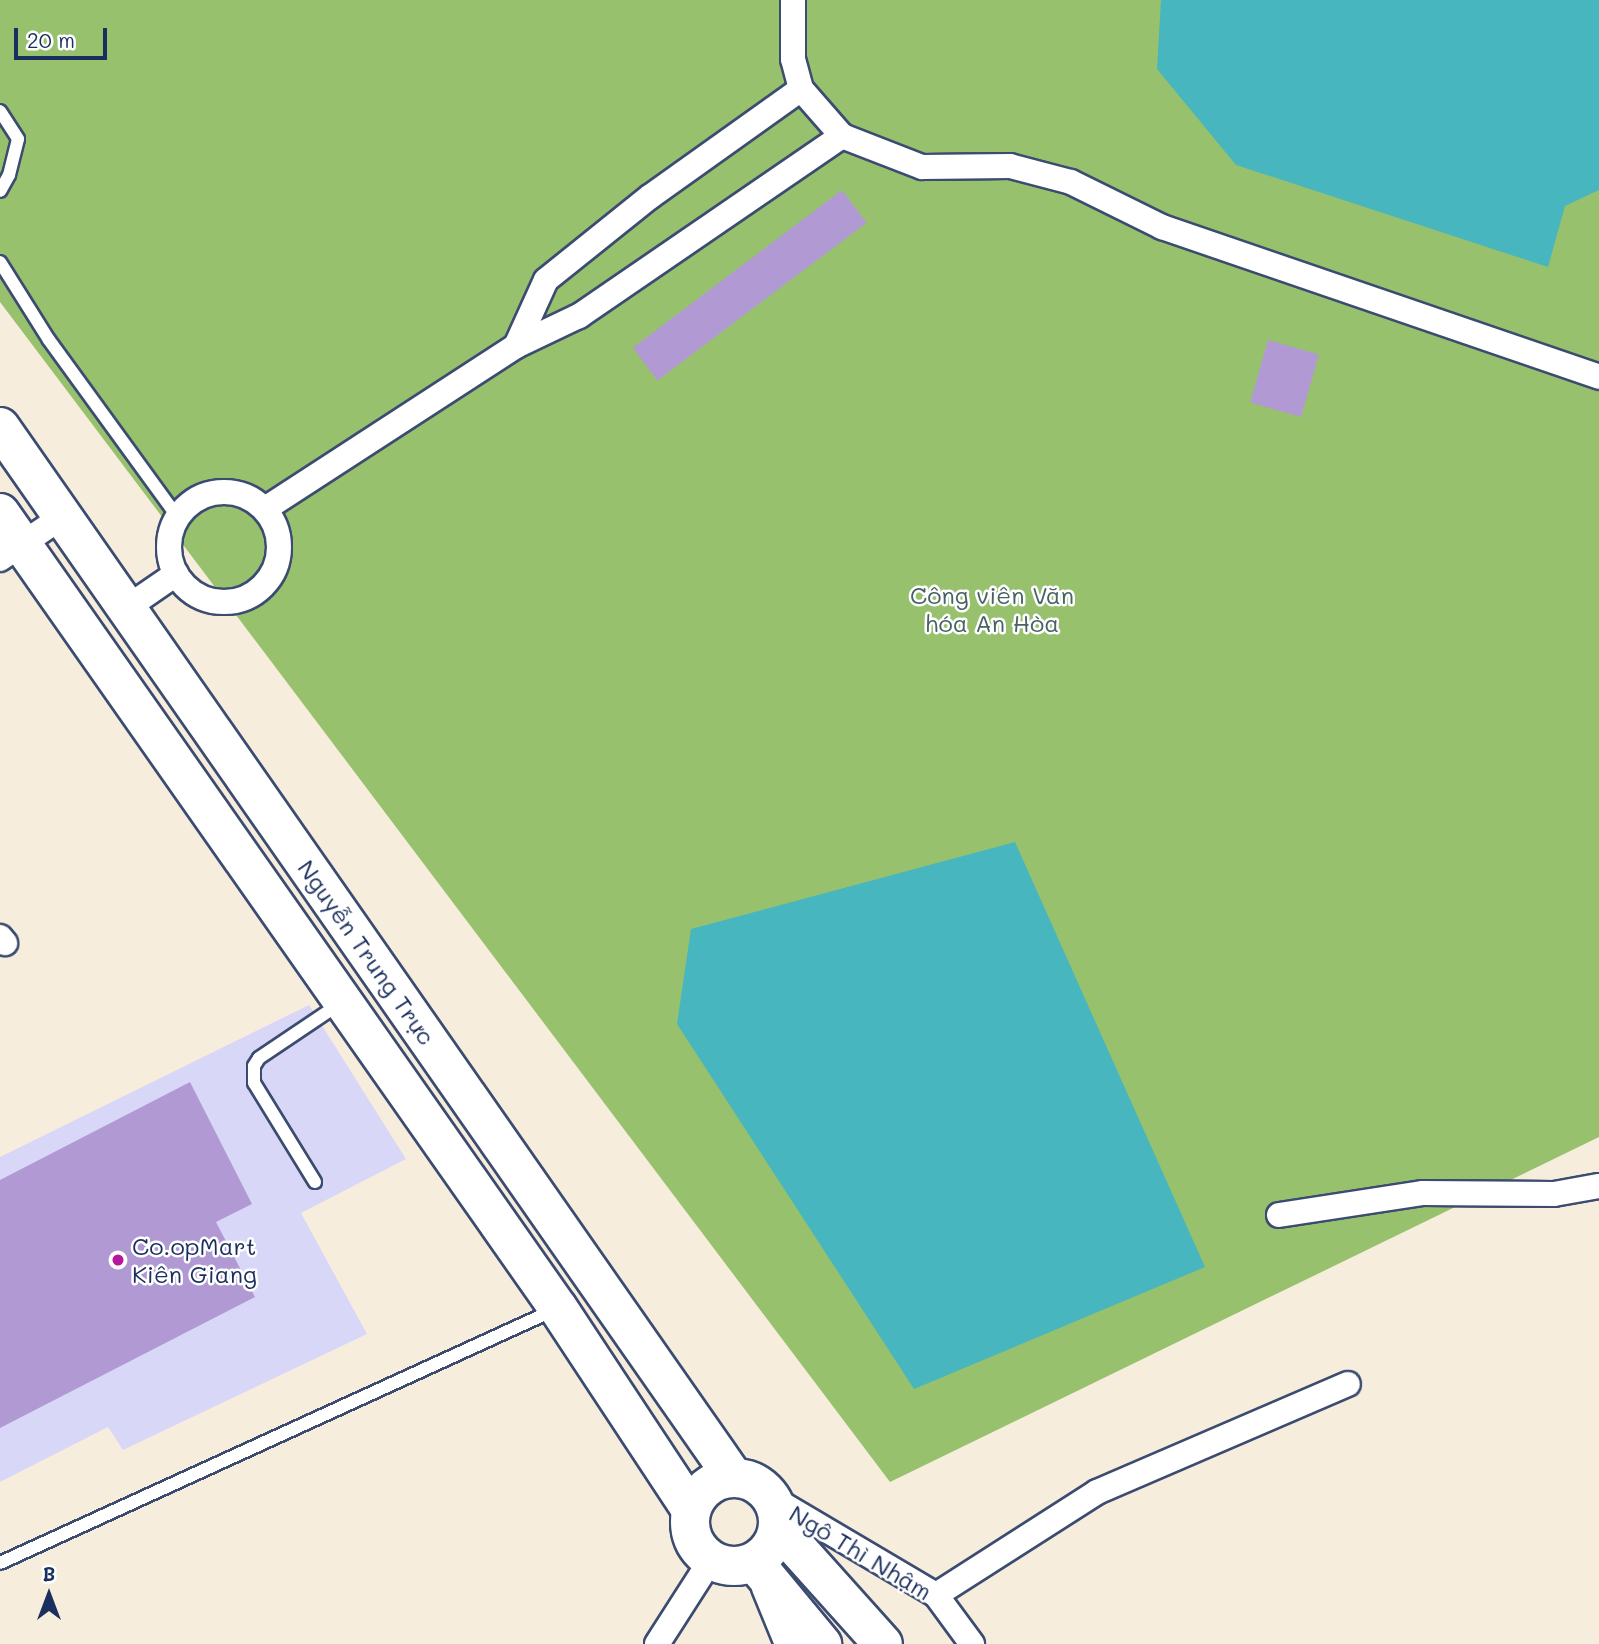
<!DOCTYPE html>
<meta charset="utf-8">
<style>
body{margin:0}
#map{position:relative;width:1599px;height:1644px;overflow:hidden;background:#f7eddd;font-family:Mali,sans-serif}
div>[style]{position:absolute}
.built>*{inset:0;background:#d9d7f8}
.green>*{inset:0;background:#98c16d}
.water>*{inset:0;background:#47b6be}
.building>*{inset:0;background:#b19ad3;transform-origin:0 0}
.roads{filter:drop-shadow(2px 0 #3c4c71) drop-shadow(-2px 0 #3c4c71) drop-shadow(0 2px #3c4c71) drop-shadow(0 -2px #3c4c71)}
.lane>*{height:12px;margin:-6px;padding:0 6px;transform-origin:6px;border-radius:6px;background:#fff}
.street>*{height:24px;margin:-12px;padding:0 12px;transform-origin:12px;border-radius:12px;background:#fff}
.street>.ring{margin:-12px;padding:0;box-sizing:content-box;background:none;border:24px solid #fff;border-radius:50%}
.primary>*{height:38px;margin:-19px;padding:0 19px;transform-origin:19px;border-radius:19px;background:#fff}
.primary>.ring{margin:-19px;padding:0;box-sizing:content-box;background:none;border:38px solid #fff;border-radius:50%}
.dots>*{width:19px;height:19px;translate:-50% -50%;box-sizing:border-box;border:4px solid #fff;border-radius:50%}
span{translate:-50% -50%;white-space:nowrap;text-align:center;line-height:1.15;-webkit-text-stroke:5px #fff;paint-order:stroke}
.park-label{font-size:24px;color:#476263}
.street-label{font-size:24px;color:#1b2f5e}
.poi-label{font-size:24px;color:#1b2f5e}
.left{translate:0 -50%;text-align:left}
.north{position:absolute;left:14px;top:1560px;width:70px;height:70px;-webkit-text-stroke:5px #fff;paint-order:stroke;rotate:0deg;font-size:19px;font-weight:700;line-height:28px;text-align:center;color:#1b2f5e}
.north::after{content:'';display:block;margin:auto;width:24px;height:32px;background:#1b2f5e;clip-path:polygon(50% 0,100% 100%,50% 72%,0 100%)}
.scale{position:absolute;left:14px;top:28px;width:93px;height:32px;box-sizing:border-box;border:4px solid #1b2f5e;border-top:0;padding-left:9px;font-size:21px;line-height:24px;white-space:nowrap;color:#1b2f5e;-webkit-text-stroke:5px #fff;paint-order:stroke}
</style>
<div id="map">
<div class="built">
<div style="clip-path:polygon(309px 1005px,406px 1159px,301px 1213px,367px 1334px,123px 1450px,108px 1427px,0 1482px,0 1157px)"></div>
</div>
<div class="green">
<div style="clip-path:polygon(0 0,1599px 0,1599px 1137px,890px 1482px,0 302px)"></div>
</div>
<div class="water">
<div style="clip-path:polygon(1161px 0,1599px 0,1599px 190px,1565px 206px,1548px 267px,1236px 165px,1157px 69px)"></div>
<div style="clip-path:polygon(1015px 842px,1205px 1267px,914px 1389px,677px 1024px,691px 929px)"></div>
</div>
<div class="building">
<div style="left:842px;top:190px;width:41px;height:262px;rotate:53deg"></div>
<div style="left:1268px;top:340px;width:53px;height:65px;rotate:16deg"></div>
<div style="clip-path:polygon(190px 1082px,252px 1204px,216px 1222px,255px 1297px,0 1428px,0 1180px)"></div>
</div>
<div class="roads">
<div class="lane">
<div style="left:0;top:111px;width:33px;rotate:57deg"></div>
<div style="left:18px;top:139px;width:37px;rotate:104deg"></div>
<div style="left:9px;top:175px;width:18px;rotate:119deg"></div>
<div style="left:0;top:262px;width:92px;rotate:57.9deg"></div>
<div style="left:49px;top:340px;width:218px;rotate:54deg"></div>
<div style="left:315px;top:1182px;width:116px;rotate:-121.6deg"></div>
<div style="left:254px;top:1083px;width:17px;rotate:-90deg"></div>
<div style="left:254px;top:1066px;width:9px;rotate:-58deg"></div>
<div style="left:259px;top:1058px;width:99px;rotate:-33.9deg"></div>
<div style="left:0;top:1563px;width:609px;rotate:-24.55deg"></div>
</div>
<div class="street">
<div style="left:793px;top:0;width:59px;rotate:90deg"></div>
<div style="left:793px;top:59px;width:31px;rotate:75deg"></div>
<div style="left:801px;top:89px;width:62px;rotate:48.9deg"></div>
<div style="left:842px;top:136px;width:86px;rotate:21.2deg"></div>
<div style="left:922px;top:167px;width:88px;rotate:-0.7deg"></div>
<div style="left:1010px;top:166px;width:63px;rotate:14.7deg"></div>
<div style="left:1071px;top:182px;width:102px;rotate:26.3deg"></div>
<div style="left:1162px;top:227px;width:462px;rotate:18.9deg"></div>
<div style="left:516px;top:346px;width:72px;rotate:-65.6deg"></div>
<div style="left:546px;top:280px;width:134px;rotate:-38.7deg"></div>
<div style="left:651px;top:196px;width:184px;rotate:-35.5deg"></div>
<div class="ring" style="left:169px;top:492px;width:86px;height:86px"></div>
<div style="left:265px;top:509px;width:299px;rotate:-33deg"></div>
<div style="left:516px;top:346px;width:70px;rotate:-25.5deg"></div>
<div style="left:579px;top:316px;width:319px;rotate:-34.4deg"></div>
<div style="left:0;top:559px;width:78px;rotate:-34.1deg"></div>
<div style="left:125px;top:609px;width:62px;rotate:-34.5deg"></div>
<div style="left:0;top:937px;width:8px;rotate:50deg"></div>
<div style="left:1279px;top:1215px;width:146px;rotate:-8.7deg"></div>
<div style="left:1423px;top:1193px;width:131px;rotate:0.4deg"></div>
<div style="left:1554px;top:1194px;width:46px;rotate:-10.1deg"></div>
<div style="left:772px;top:1498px;width:191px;rotate:30.6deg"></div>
<div style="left:936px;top:1595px;width:61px;rotate:53.7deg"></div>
<div style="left:764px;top:1588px;width:61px;rotate:67.7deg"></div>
<div style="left:936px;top:1595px;width:191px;rotate:-32.6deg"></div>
<div style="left:1097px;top:1492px;width:273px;rotate:-23.3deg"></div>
<div style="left:657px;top:1644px;width:100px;rotate:-57.3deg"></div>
</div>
<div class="primary">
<div style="left:0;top:427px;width:1282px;rotate:55.07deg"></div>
<div style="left:0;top:513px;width:971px;rotate:54.94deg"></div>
<div style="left:558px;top:1308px;width:242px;rotate:56.6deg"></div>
<div class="ring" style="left:690px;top:1478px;width:50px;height:50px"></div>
<div style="left:778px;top:1527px;width:157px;rotate:48.1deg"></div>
<div style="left:754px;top:1562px;width:107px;rotate:50.3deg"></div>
</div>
</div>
<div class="dots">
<div style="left:118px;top:1260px;background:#b5179e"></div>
</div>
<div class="park-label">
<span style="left:992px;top:609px">Công viên Văn<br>hóa An Hòa</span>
</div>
<div class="street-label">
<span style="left:367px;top:952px;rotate:55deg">Nguyễn Trung Trực</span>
<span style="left:861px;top:1552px;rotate:31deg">Ngô Thì Nhậm</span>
</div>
<div class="poi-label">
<span class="left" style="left:132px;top:1260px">Co.opMart<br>Kiên Giang</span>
</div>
<div class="north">B</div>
<div class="scale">20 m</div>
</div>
